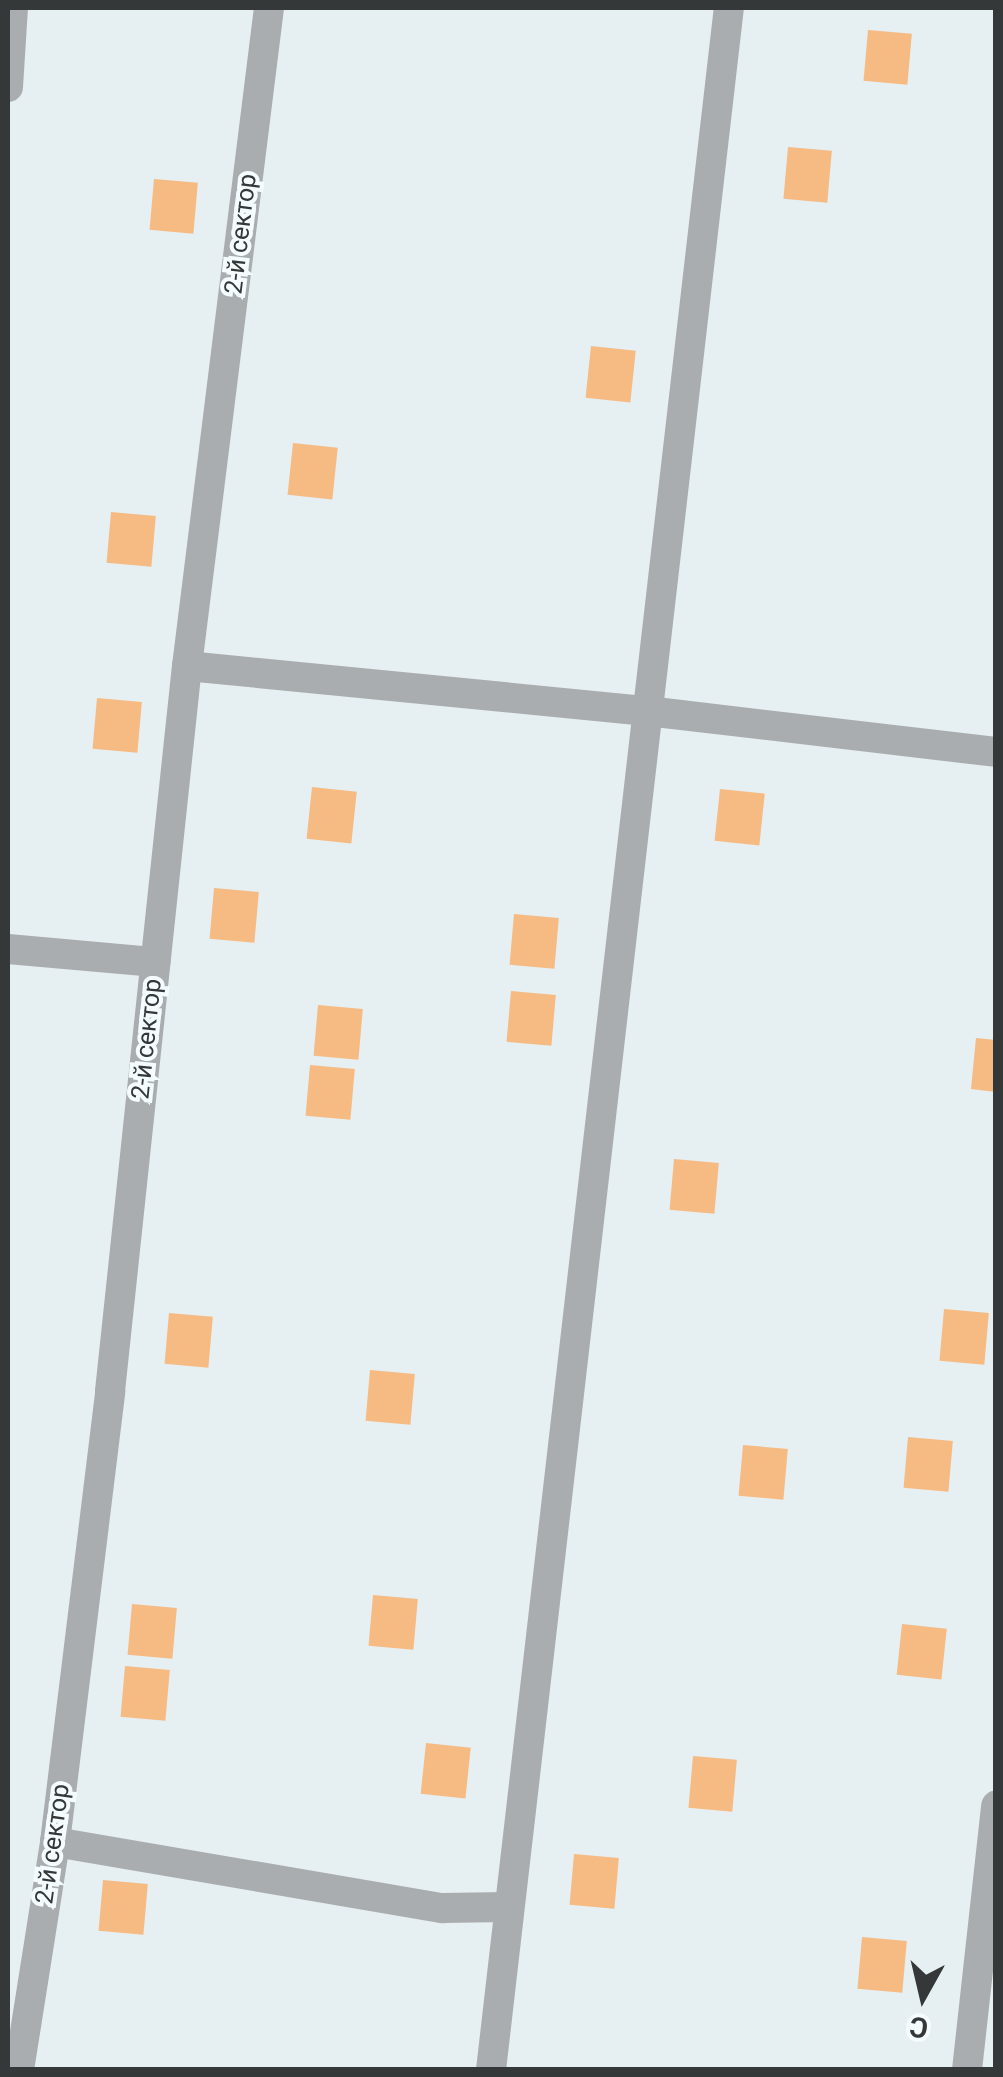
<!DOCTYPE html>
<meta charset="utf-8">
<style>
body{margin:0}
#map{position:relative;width:1003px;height:2077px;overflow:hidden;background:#e6eff2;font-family:Roboto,sans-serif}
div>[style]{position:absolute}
.building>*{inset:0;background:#f6bb82;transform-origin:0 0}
.minor>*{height:30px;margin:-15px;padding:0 15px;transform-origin:15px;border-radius:15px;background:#aaadaf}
span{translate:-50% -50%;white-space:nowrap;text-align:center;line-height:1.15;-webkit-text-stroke:8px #f5fcff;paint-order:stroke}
.street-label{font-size:25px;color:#353839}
.frame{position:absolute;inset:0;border:10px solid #353839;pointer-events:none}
.north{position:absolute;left:873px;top:1947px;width:100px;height:100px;-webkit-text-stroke:8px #f5fcff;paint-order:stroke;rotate:188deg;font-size:28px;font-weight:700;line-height:40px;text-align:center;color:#353839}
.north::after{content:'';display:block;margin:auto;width:35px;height:45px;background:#353839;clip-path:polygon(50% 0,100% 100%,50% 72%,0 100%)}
</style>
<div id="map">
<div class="building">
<div style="left:868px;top:30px;width:44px;height:51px;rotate:5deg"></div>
<div style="left:788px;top:147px;width:44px;height:52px;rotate:5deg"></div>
<div style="left:154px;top:179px;width:44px;height:51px;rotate:5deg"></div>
<div style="left:591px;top:346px;width:45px;height:52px;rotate:6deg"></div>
<div style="left:293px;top:443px;width:45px;height:52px;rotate:6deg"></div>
<div style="left:111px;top:512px;width:45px;height:51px;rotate:5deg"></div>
<div style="left:97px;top:698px;width:45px;height:51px;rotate:5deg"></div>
<div style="left:312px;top:787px;width:45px;height:52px;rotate:6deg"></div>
<div style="left:720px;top:789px;width:45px;height:52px;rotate:6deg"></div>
<div style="left:214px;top:888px;width:45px;height:51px;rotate:5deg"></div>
<div style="left:514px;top:914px;width:45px;height:51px;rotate:5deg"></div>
<div style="left:511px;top:991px;width:45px;height:51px;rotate:5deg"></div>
<div style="left:318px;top:1005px;width:45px;height:51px;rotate:5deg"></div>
<div style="clip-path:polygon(976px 1038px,996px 1040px,996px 1092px,971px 1089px)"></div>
<div style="left:310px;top:1065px;width:45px;height:51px;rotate:5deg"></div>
<div style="left:674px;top:1159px;width:45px;height:51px;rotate:5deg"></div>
<div style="left:944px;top:1309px;width:45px;height:52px;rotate:5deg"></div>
<div style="left:169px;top:1313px;width:44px;height:51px;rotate:5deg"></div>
<div style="left:370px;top:1370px;width:45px;height:51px;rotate:5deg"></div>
<div style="left:908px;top:1437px;width:45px;height:51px;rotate:5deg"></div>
<div style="left:743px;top:1445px;width:45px;height:51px;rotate:5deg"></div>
<div style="left:373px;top:1595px;width:45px;height:51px;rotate:5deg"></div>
<div style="left:132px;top:1604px;width:45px;height:51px;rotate:5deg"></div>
<div style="left:902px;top:1624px;width:45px;height:51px;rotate:6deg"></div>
<div style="left:125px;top:1666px;width:45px;height:51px;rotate:5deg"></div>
<div style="left:426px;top:1743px;width:45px;height:51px;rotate:6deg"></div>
<div style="left:693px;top:1756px;width:44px;height:52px;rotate:5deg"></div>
<div style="left:574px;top:1854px;width:45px;height:51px;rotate:5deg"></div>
<div style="left:103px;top:1880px;width:45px;height:51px;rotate:5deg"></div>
<div style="left:862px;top:1937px;width:45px;height:52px;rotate:5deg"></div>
</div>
<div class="minor">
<div style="left:8px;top:87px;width:79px;rotate:-86.4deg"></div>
<div style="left:187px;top:666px;width:462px;rotate:5.6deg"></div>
<div style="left:647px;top:711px;width:351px;rotate:6.7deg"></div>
<div style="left:8px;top:949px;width:148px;rotate:5.1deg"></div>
<div style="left:55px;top:1842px;width:393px;rotate:9.7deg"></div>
<div style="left:442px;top:1908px;width:64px;rotate:-0.9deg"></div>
<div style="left:19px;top:2070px;width:231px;rotate:-81deg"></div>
<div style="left:55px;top:1842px;width:454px;rotate:-83deg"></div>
<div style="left:110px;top:1391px;width:729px;rotate:-83.94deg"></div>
<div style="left:187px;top:666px;width:663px;rotate:-82.9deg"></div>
<div style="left:491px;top:2070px;width:2076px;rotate:-83.42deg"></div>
<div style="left:967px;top:2070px;width:266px;rotate:-83.7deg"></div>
</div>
<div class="street-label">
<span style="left:241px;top:234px;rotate:-83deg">2-й сектор</span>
<span style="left:147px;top:1039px;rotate:-84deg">2-й сектор</span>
<span style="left:53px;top:1844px;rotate:-82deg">2-й сектор</span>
</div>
<div class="frame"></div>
<div class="north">С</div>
</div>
